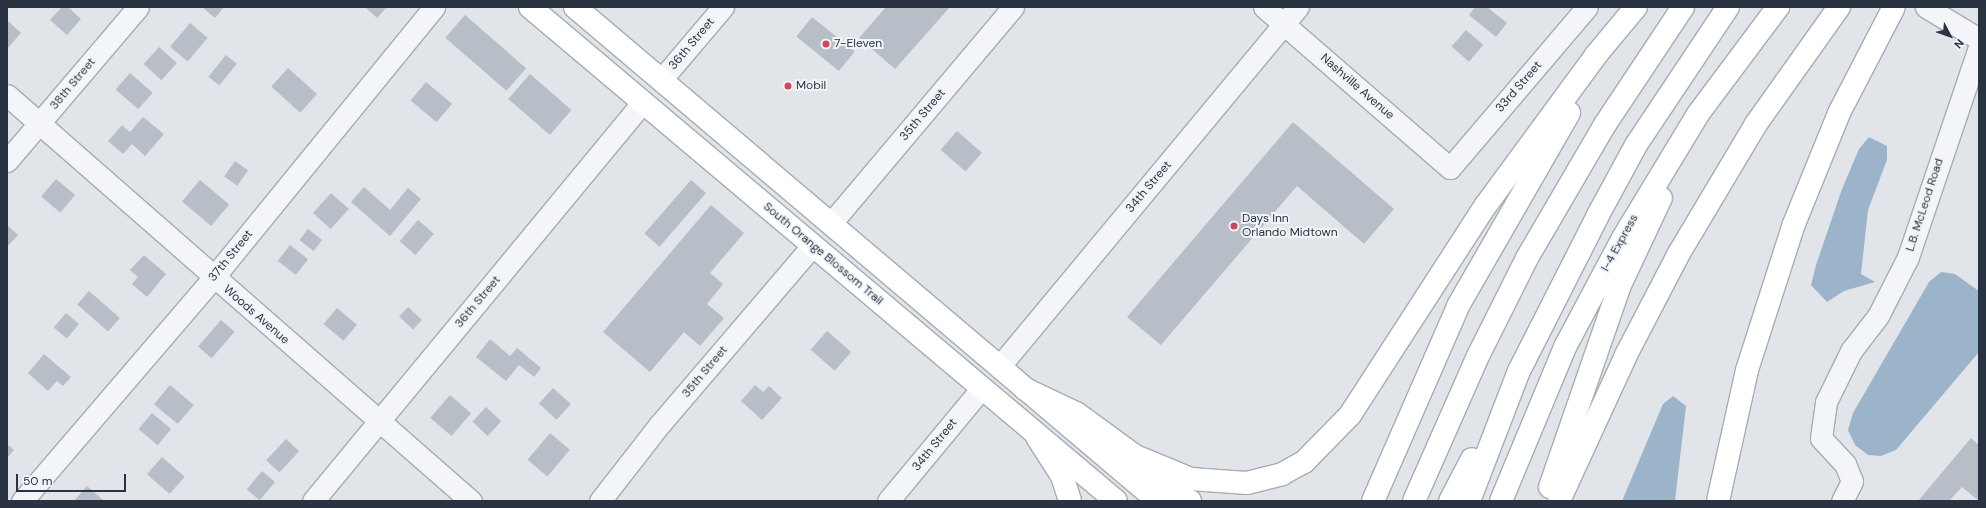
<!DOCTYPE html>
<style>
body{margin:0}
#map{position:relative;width:1986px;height:508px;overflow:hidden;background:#e1e5ea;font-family:"DM Sans",sans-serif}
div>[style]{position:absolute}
.water>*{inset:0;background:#9bb4ca}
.building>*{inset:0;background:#b8bec7;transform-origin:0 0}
.roads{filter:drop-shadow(1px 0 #a6acb4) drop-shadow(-1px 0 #a6acb4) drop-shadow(0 1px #a6acb4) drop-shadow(0 -1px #a6acb4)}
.minor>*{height:21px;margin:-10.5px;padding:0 10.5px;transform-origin:10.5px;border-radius:10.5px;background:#f4f5f8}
.major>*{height:22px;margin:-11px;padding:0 11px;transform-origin:11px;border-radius:11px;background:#fff}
.highway>*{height:22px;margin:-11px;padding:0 11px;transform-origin:11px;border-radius:11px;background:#fff}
.dots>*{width:11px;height:11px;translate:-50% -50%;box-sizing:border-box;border:2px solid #f1f4f7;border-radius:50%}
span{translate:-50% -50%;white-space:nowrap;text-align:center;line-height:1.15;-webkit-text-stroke:4px #f1f4f7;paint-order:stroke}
.street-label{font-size:12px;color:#293342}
.poi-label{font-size:12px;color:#293342}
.left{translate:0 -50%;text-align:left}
.frame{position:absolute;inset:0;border:8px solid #293342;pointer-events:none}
.north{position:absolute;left:1930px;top:16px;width:40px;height:40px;-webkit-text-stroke:3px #f1f4f7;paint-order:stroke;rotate:131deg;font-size:11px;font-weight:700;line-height:16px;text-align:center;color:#293342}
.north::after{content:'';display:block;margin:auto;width:14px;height:18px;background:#293342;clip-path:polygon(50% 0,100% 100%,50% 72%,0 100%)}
.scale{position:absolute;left:16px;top:474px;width:110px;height:18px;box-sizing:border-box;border:2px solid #293342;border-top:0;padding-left:5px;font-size:12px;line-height:14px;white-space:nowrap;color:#293342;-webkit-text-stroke:3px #f1f4f7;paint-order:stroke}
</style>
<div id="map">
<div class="water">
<div style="clip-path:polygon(1869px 137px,1887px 146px,1887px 160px,1868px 210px,1861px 274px,1875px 282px,1844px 291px,1827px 302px,1811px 285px,1816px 265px,1842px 189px,1859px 149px)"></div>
<div style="clip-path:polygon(1941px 272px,1955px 274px,1979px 291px,1979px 352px,1896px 450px,1881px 456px,1868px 455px,1855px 445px,1848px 430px,1853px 413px,1929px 282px)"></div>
<div style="clip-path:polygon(1673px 396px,1686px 406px,1675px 501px,1622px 501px,1663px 404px)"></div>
</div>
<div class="building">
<div style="clip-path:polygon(62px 7px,68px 7px,81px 19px,67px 35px,50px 20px)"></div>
<div style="clip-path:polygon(202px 7px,224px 7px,215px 18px)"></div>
<div style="clip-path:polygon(365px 7px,387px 7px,377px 18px)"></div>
<div style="clip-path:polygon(886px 7px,950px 7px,895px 69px,859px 38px)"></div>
<div style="clip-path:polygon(1475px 7px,1487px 7px,1507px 23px,1496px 37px,1469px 15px)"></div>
<div style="left:465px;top:15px;width:81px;height:30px;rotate:41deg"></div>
<div style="left:812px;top:17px;width:55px;height:25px;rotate:39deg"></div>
<div style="clip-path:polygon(7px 20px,21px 33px,7px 49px)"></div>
<div style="left:190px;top:23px;width:23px;height:31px;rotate:40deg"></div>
<div style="left:1466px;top:30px;width:23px;height:22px;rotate:41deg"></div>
<div style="left:159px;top:47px;width:24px;height:23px;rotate:42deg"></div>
<div style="left:226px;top:55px;width:14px;height:28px;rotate:39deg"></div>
<div style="left:288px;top:68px;width:39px;height:25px;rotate:42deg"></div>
<div style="left:130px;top:73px;width:30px;height:22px;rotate:41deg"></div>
<div style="left:530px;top:74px;width:55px;height:33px;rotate:41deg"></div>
<div style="left:426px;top:82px;width:34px;height:24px;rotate:40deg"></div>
<div style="clip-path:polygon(143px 117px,164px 134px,145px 156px,132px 144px,123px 154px,108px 141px,122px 125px,130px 132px)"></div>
<div style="clip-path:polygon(1293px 122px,1394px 209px,1364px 244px,1297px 186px,1161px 345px,1127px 317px)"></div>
<div style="left:957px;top:131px;width:33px;height:25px;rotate:41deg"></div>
<div style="left:235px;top:161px;width:16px;height:19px;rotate:35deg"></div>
<div style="left:56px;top:179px;width:25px;height:23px;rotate:40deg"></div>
<div style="left:200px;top:180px;width:38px;height:28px;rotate:40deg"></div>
<div style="left:691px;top:180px;width:20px;height:71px;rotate:41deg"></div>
<div style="clip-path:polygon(364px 187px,390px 210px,408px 188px,421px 199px,390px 236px,351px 202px)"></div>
<div style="left:331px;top:193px;width:24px;height:27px;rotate:42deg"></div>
<div style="clip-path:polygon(711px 205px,744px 233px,710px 273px,723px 284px,707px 304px,724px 318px,700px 346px,684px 332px,650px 372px,603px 332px)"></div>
<div style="left:418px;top:220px;width:21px;height:28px;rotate:41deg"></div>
<div style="clip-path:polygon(7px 225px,18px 235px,7px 247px)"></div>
<div style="left:308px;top:229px;width:18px;height:14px;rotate:38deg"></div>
<div style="left:290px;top:245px;width:23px;height:20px;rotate:38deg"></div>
<div style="clip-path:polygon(144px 255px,166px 274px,147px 297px,132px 284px,138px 277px,130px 270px)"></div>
<div style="left:89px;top:291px;width:41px;height:18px;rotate:41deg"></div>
<div style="left:408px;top:307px;width:19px;height:13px;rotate:43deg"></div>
<div style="left:337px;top:308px;width:26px;height:21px;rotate:40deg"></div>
<div style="left:66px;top:313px;width:17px;height:19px;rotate:40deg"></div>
<div style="left:221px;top:320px;width:18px;height:35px;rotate:41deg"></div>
<div style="left:827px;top:331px;width:32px;height:25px;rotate:41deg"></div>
<div style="clip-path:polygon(490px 339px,510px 356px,517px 348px,541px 368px,534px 377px,519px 365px,506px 381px,476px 357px)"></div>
<div style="clip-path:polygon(44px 354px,71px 377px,63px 386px,57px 381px,48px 391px,28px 373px)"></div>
<div style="left:170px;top:385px;width:31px;height:25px;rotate:40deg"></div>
<div style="clip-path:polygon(755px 385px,763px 392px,769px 386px,782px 398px,762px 420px,741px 401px)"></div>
<div style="left:553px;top:388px;width:24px;height:21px;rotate:42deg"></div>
<div style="left:450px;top:395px;width:28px;height:30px;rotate:41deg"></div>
<div style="left:486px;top:407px;width:21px;height:20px;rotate:43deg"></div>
<div style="left:152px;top:413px;width:25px;height:21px;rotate:40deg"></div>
<div style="left:550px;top:433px;width:26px;height:35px;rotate:40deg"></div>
<div style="clip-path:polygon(1971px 438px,1979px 445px,1979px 501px,1962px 487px,1949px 501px,1918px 501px)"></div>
<div style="left:286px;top:439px;width:18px;height:29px;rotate:43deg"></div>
<div style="clip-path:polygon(7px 444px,14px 450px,7px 458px)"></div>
<div style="left:162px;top:457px;width:30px;height:23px;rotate:41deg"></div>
<div style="left:262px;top:471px;width:17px;height:24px;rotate:40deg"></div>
<div style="clip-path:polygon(87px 486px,103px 500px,102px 501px,74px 501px)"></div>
</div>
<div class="roads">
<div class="minor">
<div style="left:1264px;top:7px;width:246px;rotate:40.9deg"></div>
<div style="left:1450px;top:168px;width:211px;rotate:-49.6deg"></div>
<div style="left:1926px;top:7px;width:62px;rotate:31.1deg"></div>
<div style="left:661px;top:80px;width:96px;rotate:-49.7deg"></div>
<div style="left:7px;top:95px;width:617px;rotate:41.19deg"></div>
<div style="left:7px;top:161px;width:202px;rotate:-49.6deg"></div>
<div style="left:832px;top:222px;width:281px;rotate:-49.9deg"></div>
<div style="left:999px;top:367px;width:468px;rotate:-50.3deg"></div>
<div style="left:22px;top:501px;width:294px;rotate:-49.4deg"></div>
<div style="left:213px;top:278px;width:350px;rotate:-50.8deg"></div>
<div style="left:313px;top:501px;width:516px;rotate:-50.42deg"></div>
<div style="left:600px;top:501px;width:98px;rotate:-52.1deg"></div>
<div style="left:660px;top:424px;width:235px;rotate:-49.5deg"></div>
<div style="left:888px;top:501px;width:146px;rotate:-50.3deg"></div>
<div style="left:1842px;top:501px;width:22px;rotate:-63deg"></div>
<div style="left:1852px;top:481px;width:18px;rotate:-112deg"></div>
<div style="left:1845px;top:464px;width:35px;rotate:-133deg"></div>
<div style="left:1821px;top:438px;width:36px;rotate:-82deg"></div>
<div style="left:1826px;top:402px;width:57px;rotate:-63.9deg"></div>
<div style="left:1851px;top:351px;width:44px;rotate:-52.4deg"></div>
<div style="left:1878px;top:316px;width:66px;rotate:-63deg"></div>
<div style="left:1908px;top:257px;width:222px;rotate:-71.3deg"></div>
</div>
<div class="major">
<div style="left:530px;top:7px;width:766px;rotate:40.13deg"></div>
<div style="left:575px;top:7px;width:764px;rotate:40.28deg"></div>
</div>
<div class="highway">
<div style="left:1025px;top:389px;width:56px;rotate:25.2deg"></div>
<div style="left:1076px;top:413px;width:73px;rotate:36.1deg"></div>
<div style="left:1135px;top:456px;width:61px;rotate:22.3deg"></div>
<div style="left:1191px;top:479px;width:56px;rotate:4.1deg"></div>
<div style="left:1247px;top:483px;width:36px;rotate:-14deg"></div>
<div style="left:1282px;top:474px;width:25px;rotate:-29deg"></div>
<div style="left:1304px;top:462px;width:66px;rotate:-45.6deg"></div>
<div style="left:1350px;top:415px;width:250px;rotate:-57.1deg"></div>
<div style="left:1486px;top:205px;width:186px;rotate:-53.7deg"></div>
<div style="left:1596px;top:55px;width:62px;rotate:-50.2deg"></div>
<div style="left:1037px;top:437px;width:46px;rotate:57.3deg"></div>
<div style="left:1062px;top:476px;width:26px;rotate:72deg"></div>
<div style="left:1134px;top:468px;width:65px;rotate:30.5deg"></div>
<div style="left:1550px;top:487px;width:214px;rotate:-70.9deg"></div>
<div style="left:1620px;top:285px;width:96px;rotate:-64.8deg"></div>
<div style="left:1373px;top:501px;width:213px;rotate:-66.4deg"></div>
<div style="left:1458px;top:306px;width:223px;rotate:-60.1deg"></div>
<div style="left:1414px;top:501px;width:158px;rotate:-66.2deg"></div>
<div style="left:1478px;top:356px;width:110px;rotate:-63.4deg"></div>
<div style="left:1527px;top:258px;width:156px;rotate:-59.7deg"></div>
<div style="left:1606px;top:123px;width:139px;rotate:-56.4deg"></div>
<div style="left:1450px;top:501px;width:47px;rotate:-62.4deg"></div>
<div style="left:1469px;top:501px;width:139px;rotate:-69deg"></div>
<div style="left:1519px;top:371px;width:175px;rotate:-63.1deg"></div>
<div style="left:1598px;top:215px;width:80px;rotate:-61.5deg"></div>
<div style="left:1636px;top:145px;width:166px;rotate:-56.3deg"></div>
<div style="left:1501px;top:501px;width:167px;rotate:-67.4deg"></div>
<div style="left:1565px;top:347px;width:123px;rotate:-62deg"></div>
<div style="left:1623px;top:238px;width:145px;rotate:-58.8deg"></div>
<div style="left:1698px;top:114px;width:134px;rotate:-53.2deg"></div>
<div style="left:1559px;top:501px;width:161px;rotate:-65.3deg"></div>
<div style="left:1626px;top:355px;width:113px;rotate:-62.5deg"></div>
<div style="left:1678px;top:255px;width:152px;rotate:-59.2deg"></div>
<div style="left:1756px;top:124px;width:143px;rotate:-54.6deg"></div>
<div style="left:1718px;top:501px;width:134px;rotate:-77.5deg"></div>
<div style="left:1747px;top:370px;width:153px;rotate:-72.2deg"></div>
<div style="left:1794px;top:224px;width:120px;rotate:-67.9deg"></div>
<div style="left:1839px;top:113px;width:119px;rotate:-62.6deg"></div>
</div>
</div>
<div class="dots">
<div style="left:826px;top:44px;background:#d0455f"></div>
<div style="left:788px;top:86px;background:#d0455f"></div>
<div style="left:1234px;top:226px;background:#d0455f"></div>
</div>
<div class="street-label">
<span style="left:692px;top:44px;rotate:-50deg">36th Street</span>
<span style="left:73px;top:84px;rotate:-50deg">38th Street</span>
<span style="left:1357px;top:87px;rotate:41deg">Nashville Avenue</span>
<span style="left:1519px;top:87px;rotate:-49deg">33rd Street</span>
<span style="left:923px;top:115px;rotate:-50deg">35th Street</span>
<span style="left:1149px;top:187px;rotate:-50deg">34th Street</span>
<span style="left:1925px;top:205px;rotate:-72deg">L.B. McLeod Road</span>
<span style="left:1620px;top:243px;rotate:-61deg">I-4 Express</span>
<span style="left:823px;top:254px;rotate:40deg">South Orange Blossom Trail</span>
<span style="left:231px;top:256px;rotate:-51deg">37th Street</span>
<span style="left:478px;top:302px;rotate:-50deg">36th Street</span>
<span style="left:256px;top:315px;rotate:41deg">Woods Avenue</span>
<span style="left:705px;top:372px;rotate:-50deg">35th Street</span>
<span style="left:935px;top:445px;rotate:-51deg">34th Street</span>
</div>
<div class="poi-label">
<span class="left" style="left:834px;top:44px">7-Eleven</span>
<span class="left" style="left:796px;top:86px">Mobil</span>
<span class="left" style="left:1242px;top:226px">Days Inn<br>Orlando Midtown</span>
</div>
<div class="frame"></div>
<div class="north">N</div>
<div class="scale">50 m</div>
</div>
